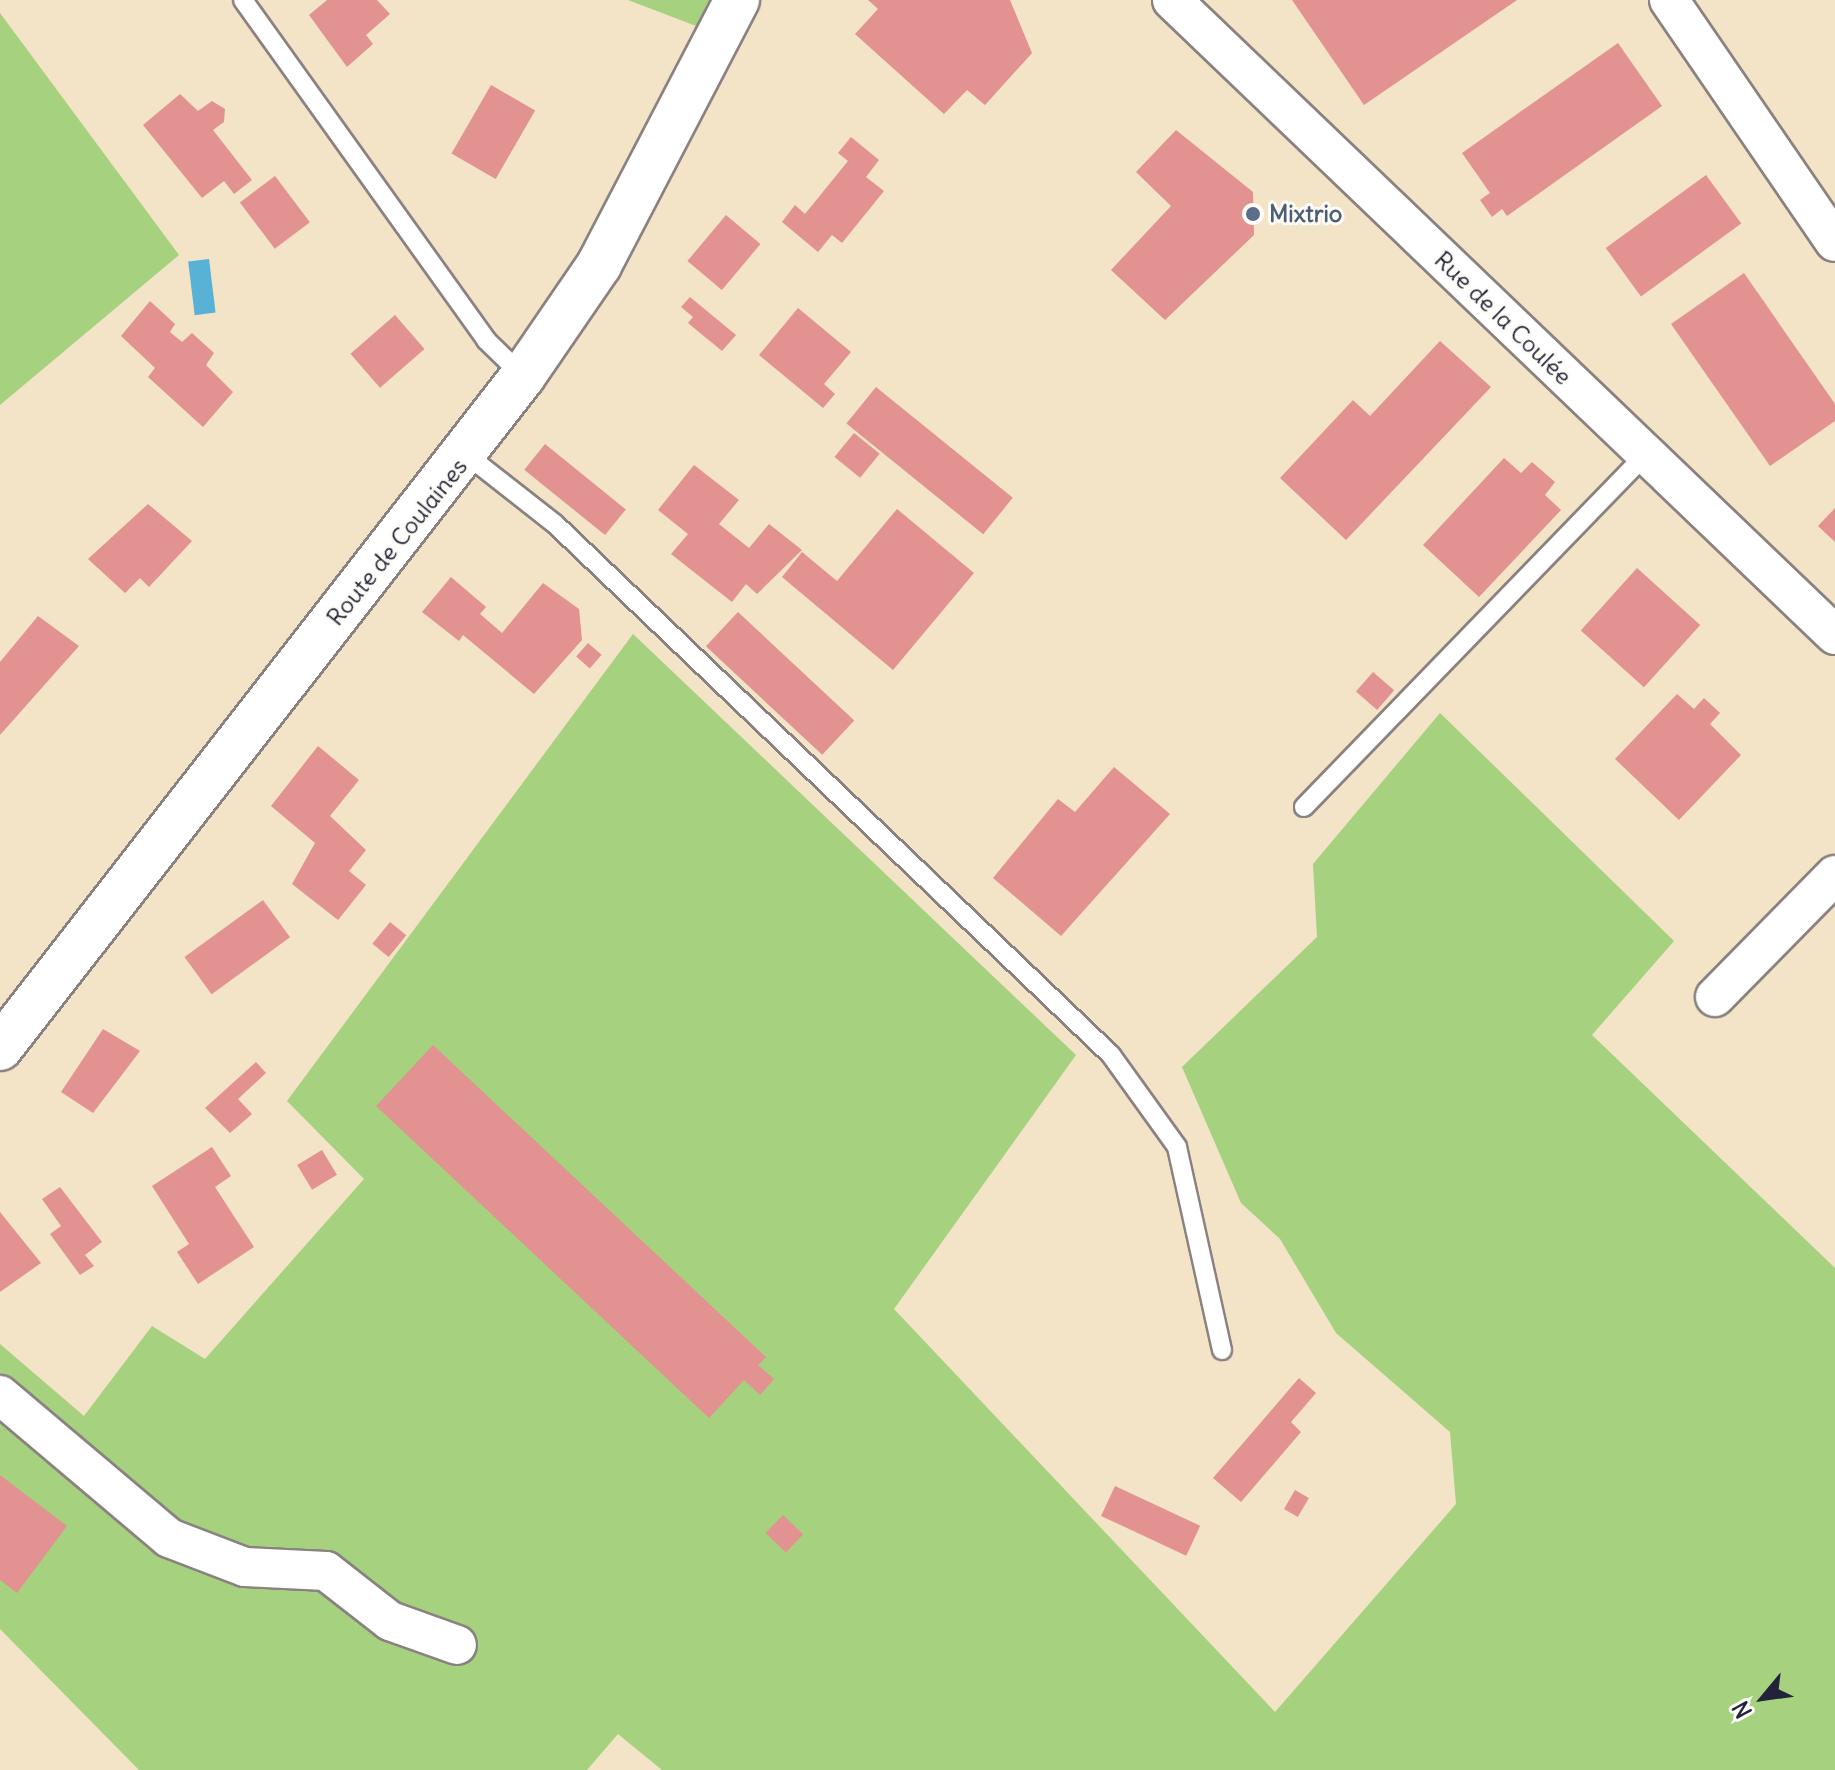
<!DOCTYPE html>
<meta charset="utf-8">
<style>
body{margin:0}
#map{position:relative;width:1835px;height:1770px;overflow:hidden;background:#f3e3c7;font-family:Delius,sans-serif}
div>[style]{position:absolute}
.green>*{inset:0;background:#a6d17e}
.water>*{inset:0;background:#58b2d5;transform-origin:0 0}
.building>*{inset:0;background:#e29291;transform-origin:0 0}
.roads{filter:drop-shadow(2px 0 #8a8281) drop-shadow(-2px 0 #8a8281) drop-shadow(0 2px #8a8281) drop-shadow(0 -2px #8a8281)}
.service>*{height:18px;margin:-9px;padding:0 9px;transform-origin:9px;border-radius:9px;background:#fff}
.minor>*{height:38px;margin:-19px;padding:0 19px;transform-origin:19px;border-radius:19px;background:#fff}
.tertiary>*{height:44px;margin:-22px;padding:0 22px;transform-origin:22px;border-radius:22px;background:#fff}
.dots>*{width:22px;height:22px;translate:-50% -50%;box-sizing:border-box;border:4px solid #fdfcf7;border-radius:50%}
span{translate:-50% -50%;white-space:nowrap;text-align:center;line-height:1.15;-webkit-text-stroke:6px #fdfcf7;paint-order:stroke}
.service-label{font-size:24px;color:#4e5e75;font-weight:700}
.left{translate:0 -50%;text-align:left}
.street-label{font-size:24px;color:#22223b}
.north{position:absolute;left:1723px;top:1658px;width:80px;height:80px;-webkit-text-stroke:6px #fdfcf7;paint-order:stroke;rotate:241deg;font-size:22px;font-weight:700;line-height:32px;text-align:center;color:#22223b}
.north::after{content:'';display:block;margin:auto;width:28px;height:36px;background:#22223b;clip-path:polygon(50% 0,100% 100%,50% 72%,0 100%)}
</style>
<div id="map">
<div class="green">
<div style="clip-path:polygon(628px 0,716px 0,704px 29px)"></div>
<div style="clip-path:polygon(0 13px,179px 255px,0 405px)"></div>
<div style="clip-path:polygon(633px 634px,1076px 1055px,894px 1309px,1275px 1712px,1456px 1504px,1450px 1432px,1336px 1333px,1280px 1239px,1241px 1203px,1182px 1067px,1317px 937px,1313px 864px,1440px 713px,1674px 941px,1592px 1035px,1835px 1268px,1835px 1770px,662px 1770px,618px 1734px,587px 1770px,139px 1770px,0 1629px,0 1344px,84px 1416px,152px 1326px,205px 1359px,364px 1179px,287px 1101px)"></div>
</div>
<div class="water">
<div style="left:209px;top:259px;width:54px;height:21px;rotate:83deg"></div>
</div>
<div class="building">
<div style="clip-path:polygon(327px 0,377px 0,390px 14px,366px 35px,373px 44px,347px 67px,309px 15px)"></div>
<div style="clip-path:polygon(868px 0,1010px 0,1032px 53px,985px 105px,967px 90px,944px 114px,855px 34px,878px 9px)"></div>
<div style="clip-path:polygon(1292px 0,1517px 0,1364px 105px)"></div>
<div style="clip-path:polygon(1618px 43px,1662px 106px,1507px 216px,1502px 209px,1492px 217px,1480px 200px,1490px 193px,1462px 153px)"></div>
<div style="left:491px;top:85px;width:51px;height:79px;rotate:30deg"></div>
<div style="clip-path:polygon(180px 94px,198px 111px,212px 101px,225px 109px,224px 122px,213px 130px,252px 180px,234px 194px,224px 181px,202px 198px,143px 125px)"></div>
<div style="clip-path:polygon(1176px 130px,1253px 192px,1254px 235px,1165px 320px,1111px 270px,1171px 206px,1136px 172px)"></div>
<div style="clip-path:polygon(851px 137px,879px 160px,866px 177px,884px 191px,842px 243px,832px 235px,818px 252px,782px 222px,795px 205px,805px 214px,848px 161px,838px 153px)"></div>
<div style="left:1706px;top:175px;width:60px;height:124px;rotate:54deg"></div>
<div style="left:275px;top:176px;width:58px;height:44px;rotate:53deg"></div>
<div style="left:726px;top:215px;width:45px;height:60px;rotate:40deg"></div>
<div style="clip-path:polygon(1744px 273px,1835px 404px,1835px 421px,1770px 466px,1671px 324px)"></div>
<div style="clip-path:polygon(690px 297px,736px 335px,722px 351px,688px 323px,693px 317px,681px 307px)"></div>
<div style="clip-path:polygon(150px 301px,175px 324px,170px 332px,182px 342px,192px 333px,214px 353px,206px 365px,233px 392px,203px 427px,148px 377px,155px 368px,121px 336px)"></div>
<div style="clip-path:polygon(798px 308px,851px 352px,824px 384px,835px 394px,823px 408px,759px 355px)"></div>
<div style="left:395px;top:315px;width:45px;height:59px;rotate:49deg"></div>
<div style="clip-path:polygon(1440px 341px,1491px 387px,1346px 540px,1280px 478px,1353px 400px,1370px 416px)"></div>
<div style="left:876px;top:387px;width:176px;height:47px;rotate:39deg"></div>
<div style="left:854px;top:433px;width:33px;height:31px;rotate:39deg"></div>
<div style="left:545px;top:444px;width:104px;height:33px;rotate:39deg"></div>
<div style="clip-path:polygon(1504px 458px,1521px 473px,1532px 462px,1555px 482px,1545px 495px,1561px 510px,1479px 597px,1423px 545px)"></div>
<div style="clip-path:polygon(694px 465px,739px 500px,719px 524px,749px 548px,769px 524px,802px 550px,757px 594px,746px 584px,732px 602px,671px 554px,688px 534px,658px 510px)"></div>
<div style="clip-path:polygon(148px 504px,192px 541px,149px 587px,140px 578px,125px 593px,88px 559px)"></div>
<div style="clip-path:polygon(1835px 508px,1835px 542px,1818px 526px)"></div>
<div style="clip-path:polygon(897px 509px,974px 573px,893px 670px,782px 577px,802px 552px,837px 581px)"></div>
<div style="left:1637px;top:568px;width:85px;height:84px;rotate:42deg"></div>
<div style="clip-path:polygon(451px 577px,486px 607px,480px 614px,502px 633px,543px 583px,579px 609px,582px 640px,534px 694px,463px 635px,459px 641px,422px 612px)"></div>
<div style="left:738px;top:612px;width:159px;height:47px;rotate:43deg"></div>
<div style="clip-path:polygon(38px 616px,79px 646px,0 735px,0 662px)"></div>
<div style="left:588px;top:643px;width:18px;height:18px;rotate:41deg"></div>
<div style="left:1373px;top:672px;width:28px;height:26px;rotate:41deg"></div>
<div style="clip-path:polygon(1677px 694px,1694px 709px,1704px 698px,1720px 713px,1710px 724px,1741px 755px,1679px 820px,1615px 759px)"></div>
<div style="clip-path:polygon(318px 746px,359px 780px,330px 816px,366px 850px,349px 871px,366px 885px,338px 920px,292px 884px,315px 843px,271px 806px)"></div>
<div style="clip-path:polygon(1114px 767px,1170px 814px,1061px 936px,993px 878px,1058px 799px,1075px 812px)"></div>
<div style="left:263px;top:900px;width:46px;height:97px;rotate:54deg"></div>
<div style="left:390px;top:922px;width:21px;height:28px;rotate:39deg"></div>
<div style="clip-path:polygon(103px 1029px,140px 1051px,93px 1113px,61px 1092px)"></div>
<div style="clip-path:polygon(433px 1045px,766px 1357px,758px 1365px,774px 1379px,760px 1395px,744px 1380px,709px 1418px,376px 1106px)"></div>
<div style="clip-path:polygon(256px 1062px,266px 1073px,238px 1099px,252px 1114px,230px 1133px,205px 1108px)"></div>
<div style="clip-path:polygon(212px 1147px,231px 1176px,215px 1187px,254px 1247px,198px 1284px,177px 1252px,189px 1244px,152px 1186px)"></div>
<div style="left:322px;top:1150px;width:29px;height:29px;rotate:59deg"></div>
<div style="clip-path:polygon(60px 1187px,102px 1242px,85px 1255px,94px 1266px,80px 1275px,50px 1234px,61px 1226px,42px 1199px)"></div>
<div style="clip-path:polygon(0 1212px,41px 1263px,0 1292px)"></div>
<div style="clip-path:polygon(1299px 1378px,1316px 1393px,1291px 1422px,1301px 1432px,1241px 1502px,1213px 1478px)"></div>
<div style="clip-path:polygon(0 1475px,67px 1526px,17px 1593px,0 1580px)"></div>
<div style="left:1115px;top:1486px;width:94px;height:33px;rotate:25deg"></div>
<div style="left:1295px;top:1490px;width:16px;height:22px;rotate:30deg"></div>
<div style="left:783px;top:1515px;width:28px;height:25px;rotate:44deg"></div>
</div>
<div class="roads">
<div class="service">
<div style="left:243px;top:0;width:418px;rotate:54.4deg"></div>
<div style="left:486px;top:340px;width:52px;rotate:44.2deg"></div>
<div style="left:467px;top:455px;width:112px;rotate:38.1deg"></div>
<div style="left:555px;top:524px;width:769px;rotate:43.68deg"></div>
<div style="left:1111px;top:1055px;width:113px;rotate:54.3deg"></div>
<div style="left:1177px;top:1147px;width:208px;rotate:77.5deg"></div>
<div style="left:1304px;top:807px;width:492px;rotate:-45.9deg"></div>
</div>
<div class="minor">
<div style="left:1172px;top:0;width:918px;rotate:43.76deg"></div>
<div style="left:1669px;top:0;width:293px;rotate:55.6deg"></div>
<div style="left:1715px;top:997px;width:171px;rotate:-45.5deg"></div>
<div style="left:0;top:1395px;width:221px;rotate:40.2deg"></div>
<div style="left:169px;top:1538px;width:81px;rotate:20.9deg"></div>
<div style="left:245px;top:1567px;width:81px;rotate:2.8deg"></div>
<div style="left:326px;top:1571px;width:81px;rotate:38deg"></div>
<div style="left:390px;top:1621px;width:71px;rotate:19.7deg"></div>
</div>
<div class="tertiary">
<div style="left:0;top:1048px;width:852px;rotate:-52.11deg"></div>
<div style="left:523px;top:376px;width:135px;rotate:-55.6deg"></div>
<div style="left:599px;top:265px;width:299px;rotate:-62.5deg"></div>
</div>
</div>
<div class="dots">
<div style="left:1253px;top:214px;background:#5c6f8a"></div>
</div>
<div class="service-label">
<span class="left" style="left:1269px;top:214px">Mixtrio</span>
</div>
<div class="street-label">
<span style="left:1503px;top:318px;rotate:44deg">Rue de la Coulée</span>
<span style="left:397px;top:542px;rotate:-51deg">Route de Coulaines</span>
</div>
<div class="north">N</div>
</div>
